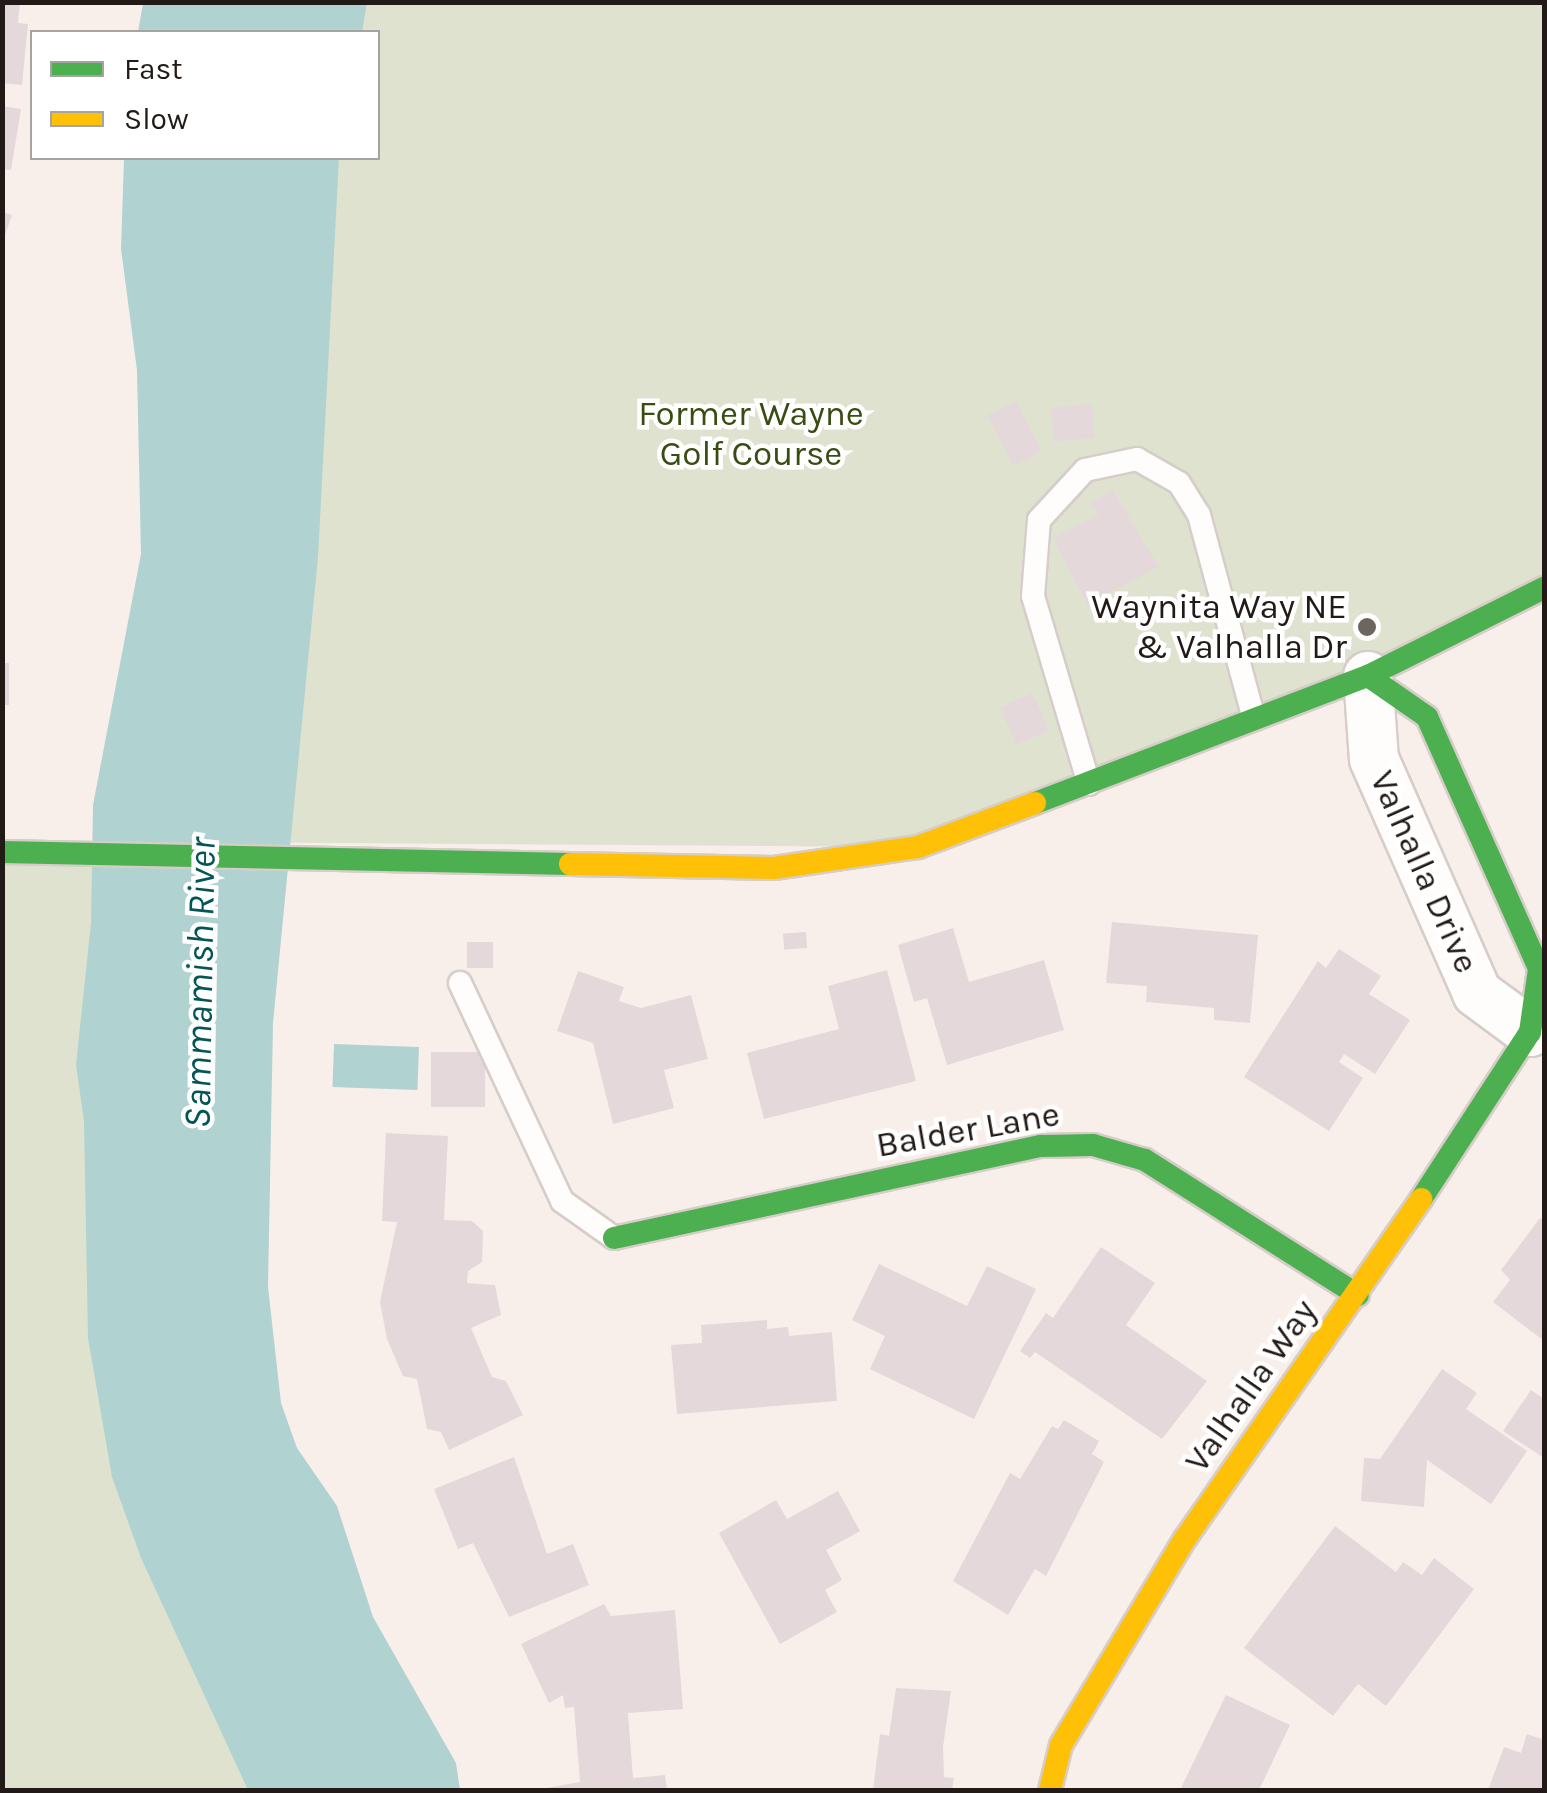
<!DOCTYPE html>
<style>
body{margin:0}
#map{position:relative;width:1547px;height:1793px;overflow:hidden;background:#f9efea;font-family:Karla,sans-serif}
div>[style]{position:absolute}
.green>*{inset:0;background:#e0e2d0}
.water>*{inset:0;background:#b0d2d0;transform-origin:0 0}
.building>*{inset:0;background:#e4d8db;transform-origin:0 0}
.roads{filter:drop-shadow(2px 0 #d6cdc9) drop-shadow(-2px 0 #d6cdc9) drop-shadow(0 2px #d6cdc9) drop-shadow(0 -2px #d6cdc9)}
.lane>*{height:22px;margin:-11px;padding:0 11px;transform-origin:11px;border-radius:11px;background:#fefdfc}
.street>*{height:48px;margin:-24px;padding:0 24px;transform-origin:24px;border-radius:24px;background:#fefdfc}
.fast>*{height:22px;margin:-11px;padding:0 11px;transform-origin:11px;border-radius:11px;background:#4caf50}
.slow>*{height:22px;margin:-11px;padding:0 11px;transform-origin:11px;border-radius:11px;background:#ffc107}
.dots>*{width:28px;height:28px;translate:-50% -50%;box-sizing:border-box;border:5px solid #fff;border-radius:50%}
span{translate:-50% -50%;white-space:nowrap;text-align:center;line-height:1.15;-webkit-text-stroke:9px #fff;paint-order:stroke}
.park-label{font-size:35px;color:#394d13}
.poi-label{font-size:35px;color:#221a16}
.right{translate:-100% -50%;text-align:right}
.street-label{font-size:35px;color:#221a16}
.water-label{font-size:38px;color:#045656;font-style:italic}
.frame{position:absolute;inset:0;border:5px solid #221a16;pointer-events:none}
.legend{position:absolute;left:30px;top:30px;width:350px;height:130px;box-sizing:border-box;background:#fff;border:2px solid #a7a3a2;margin:0;padding:12px 18px;list-style:none;font-size:30px;color:#221a16}
.legend li{display:flex;align-items:center;gap:20px;height:50px}
.legend b{width:50px;border:2px solid #a7a3a2}
</style>
<div id="map">
<div class="green">
<div style="clip-path:polygon(232px 3px,1544px 3px,1544px 591px,918px 847px,197px 842px,226px 158px,378px 158px,378px 32px,231px 32px)"></div>
<div style="clip-path:polygon(188px 843px,345px 1790px,3px 1790px,2px 845px)"></div>
</div>
<div class="water">
<div style="clip-path:polygon(143px 3px,143px 2px,367px 3px,362px 32px,138px 32px)"></div>
<div style="clip-path:polygon(124px 158px,339px 158px,318px 557px,273px 1023px,268px 1287px,281px 1403px,297px 1448px,337px 1506px,373px 1617px,456px 1763px,460px 1790px,248px 1790px,141px 1558px,112px 1477px,88px 1338px,84px 1121px,76px 1065px,91px 923px,93px 805px,141px 554px,137px 370px,121px 249px)"></div>
<div style="left:334px;top:1044px;width:85px;height:43px;rotate:2deg"></div>
</div>
<div class="building">
<div style="clip-path:polygon(2px 2px,20px 2px,18px 23px,28px 24px,22px 85px,2px 83px)"></div>
<div style="clip-path:polygon(2px 106px,21px 109px,11px 170px,2px 169px)"></div>
<div style="clip-path:polygon(2px 212px,12px 215px,3px 241px,2px 241px)"></div>
<div style="left:1016px;top:401px;width:57px;height:32px;rotate:63deg"></div>
<div style="left:1092px;top:404px;width:34px;height:41px;rotate:85deg"></div>
<div style="clip-path:polygon(1113px 491px,1159px 567px,1087px 604px,1053px 538px,1098px 515px,1090px 502px)"></div>
<div style="left:2px;top:663px;width:7px;height:42px"></div>
<div style="left:1033px;top:693px;width:41px;height:36px;rotate:67deg"></div>
<div style="clip-path:polygon(1112px 922px,1258px 935px,1250px 1023px,1214px 1020px,1214px 1008px,1146px 1002px,1147px 986px,1106px 983px)"></div>
<div style="clip-path:polygon(953px 928px,969px 982px,1044px 960px,1064px 1030px,947px 1065px,927px 998px,914px 1002px,898px 945px)"></div>
<div style="left:806px;top:932px;width:16px;height:23px;rotate:86deg"></div>
<div style="left:493px;top:942px;width:26px;height:26px;rotate:90deg"></div>
<div style="clip-path:polygon(1339px 949px,1381px 976px,1369px 994px,1410px 1020px,1375px 1074px,1344px 1054px,1339px 1062px,1363px 1078px,1329px 1131px,1244px 1077px,1318px 961px,1326px 968px)"></div>
<div style="clip-path:polygon(887px 970px,916px 1081px,764px 1119px,747px 1053px,839px 1029px,828px 986px)"></div>
<div style="clip-path:polygon(578px 971px,624px 987px,619px 1001px,641px 1008px,691px 995px,708px 1059px,664px 1070px,674px 1108px,613px 1124px,593px 1043px,557px 1031px)"></div>
<div style="left:431px;top:1052px;width:54px;height:55px"></div>
<div style="clip-path:polygon(386px 1133px,448px 1136px,444px 1220px,472px 1221px,483px 1231px,482px 1262px,468px 1271px,467px 1283px,495px 1285px,501px 1315px,471px 1328px,492px 1377px,506px 1381px,523px 1415px,449px 1450px,441px 1432px,427px 1429px,417px 1379px,403px 1376px,387px 1339px,380px 1302px,397px 1222px,382px 1221px)"></div>
<div style="clip-path:polygon(1540px 1218px,1544px 1221px,1544px 1341px,1493px 1302px,1510px 1280px,1501px 1270px)"></div>
<div style="clip-path:polygon(1101px 1247px,1155px 1283px,1126px 1325px,1207px 1381px,1162px 1439px,1035px 1352px,1030px 1358px,1020px 1351px,1046px 1313px,1053px 1318px)"></div>
<div style="clip-path:polygon(879px 1264px,967px 1306px,987px 1266px,1036px 1289px,974px 1419px,870px 1369px,885px 1336px,852px 1320px)"></div>
<div style="clip-path:polygon(767px 1320px,767px 1329px,788px 1327px,789px 1336px,832px 1332px,837px 1401px,677px 1414px,671px 1345px,702px 1343px,701px 1325px)"></div>
<div style="clip-path:polygon(1442px 1369px,1477px 1393px,1466px 1409px,1527px 1451px,1491px 1504px,1427px 1460px,1424px 1507px,1361px 1501px,1364px 1458px,1380px 1459px)"></div>
<div style="clip-path:polygon(1531px 1390px,1544px 1399px,1544px 1458px,1503px 1431px)"></div>
<div style="clip-path:polygon(1064px 1420px,1099px 1441px,1092px 1454px,1104px 1462px,1046px 1576px,1035px 1569px,1008px 1615px,953px 1581px,1010px 1473px,1020px 1479px,1052px 1426px,1058px 1429px)"></div>
<div style="clip-path:polygon(514px 1457px,547px 1554px,573px 1544px,589px 1585px,509px 1617px,473px 1543px,458px 1549px,434px 1489px)"></div>
<div style="clip-path:polygon(838px 1491px,860px 1531px,826px 1550px,842px 1580px,825px 1590px,837px 1612px,780px 1644px,719px 1533px,776px 1500px,787px 1519px)"></div>
<div style="clip-path:polygon(1335px 1526px,1396px 1572px,1403px 1562px,1422px 1575px,1434px 1558px,1474px 1589px,1386px 1706px,1358px 1684px,1333px 1716px,1244px 1648px)"></div>
<div style="clip-path:polygon(604px 1604px,611px 1616px,675px 1610px,683px 1709px,628px 1713px,633px 1778px,665px 1775px,667px 1790px,535px 1790px,580px 1782px,574px 1707px,565px 1708px,563px 1695px,549px 1703px,521px 1644px)"></div>
<div style="clip-path:polygon(896px 1688px,951px 1691px,943px 1747px,944px 1777px,954px 1778px,952px 1790px,873px 1790px,880px 1734px,889px 1736px)"></div>
<div style="clip-path:polygon(1226px 1695px,1290px 1725px,1259px 1790px,1180px 1790px)"></div>
<div style="clip-path:polygon(1527px 1734px,1544px 1740px,1544px 1790px,1488px 1790px,1504px 1747px,1521px 1753px)"></div>
</div>
<div class="roads">
<div class="lane">
<div style="left:1089px;top:784px;width:196px;rotate:-106.6deg"></div>
<div style="left:1033px;top:596px;width:76px;rotate:-85.5deg"></div>
<div style="left:1039px;top:520px;width:68px;rotate:-47.4deg"></div>
<div style="left:1085px;top:470px;width:53px;rotate:-11.9deg"></div>
<div style="left:1137px;top:459px;width:48px;rotate:29.7deg"></div>
<div style="left:1179px;top:483px;width:38px;rotate:58deg"></div>
<div style="left:1199px;top:515px;width:211px;rotate:74.9deg"></div>
<div style="left:460px;top:983px;width:241px;rotate:64.9deg"></div>
<div style="left:562px;top:1201px;width:64px;rotate:35.4deg"></div>
</div>
<div class="street">
<div style="left:1368px;top:676px;width:83px;rotate:85.9deg"></div>
<div style="left:1374px;top:759px;width:256px;rotate:66.2deg"></div>
<div style="left:1477px;top:993px;width:66px;rotate:36.3deg"></div>
<div style="left:1530px;top:1032px;width:16px;rotate:-30deg"></div>
</div>
<div class="fast">
<div style="left:1368px;top:676px;width:72px;rotate:34.8deg"></div>
<div style="left:1427px;top:717px;width:276px;rotate:66deg"></div>
<div style="left:1539px;top:969px;width:64px;rotate:98.1deg"></div>
<div style="left:1530px;top:1032px;width:199px;rotate:123.1deg"></div>
<div style="left:1035px;top:803px;width:356px;rotate:-20.9deg"></div>
<div style="left:1368px;top:676px;width:197px;rotate:-26.6deg"></div>
<div style="left:2px;top:852px;width:568px;rotate:1.21deg"></div>
<div style="left:614px;top:1238px;width:437px;rotate:-12.2deg"></div>
<div style="left:1041px;top:1146px;width:52px;rotate:-1.1deg"></div>
<div style="left:1093px;top:1145px;width:54px;rotate:16.1deg"></div>
<div style="left:1145px;top:1160px;width:252px;rotate:32.4deg"></div>
</div>
<div class="slow">
<div style="left:570px;top:864px;width:204px;rotate:1.1deg"></div>
<div style="left:774px;top:868px;width:146px;rotate:-8.3deg"></div>
<div style="left:918px;top:847px;width:125px;rotate:-20.6deg"></div>
<div style="left:1050px;top:1790px;width:46px;rotate:-76.3deg"></div>
<div style="left:1061px;top:1745px;width:240px;rotate:-59deg"></div>
<div style="left:1185px;top:1539px;width:414px;rotate:-55.2deg"></div>
</div>
</div>
<div class="dots">
<div style="left:1367px;top:627px;background:#6d6560"></div>
</div>
<div class="park-label">
<span style="left:751px;top:434px">Former Wayne<br>Golf Course</span>
</div>
<div class="poi-label">
<span class="right" style="left:1347px;top:627px">Waynita Way NE<br>&amp; Valhalla Dr</span>
</div>
<div class="street-label">
<span style="left:1424px;top:872px;rotate:66deg">Valhalla Drive</span>
<span style="left:968px;top:1130px;rotate:-10deg">Balder Lane</span>
<span style="left:1251px;top:1386px;rotate:-55deg">Valhalla Way</span>
</div>
<div class="water-label">
<span style="left:200px;top:983px;rotate:-89deg">Sammamish River</span>
</div>
<div class="frame"></div>
<ul class="legend">
<li><b style="height:12px;background:#4caf50"></b>Fast</li>
<li><b style="height:12px;background:#ffc107"></b>Slow</li>
</ul>
</div>
